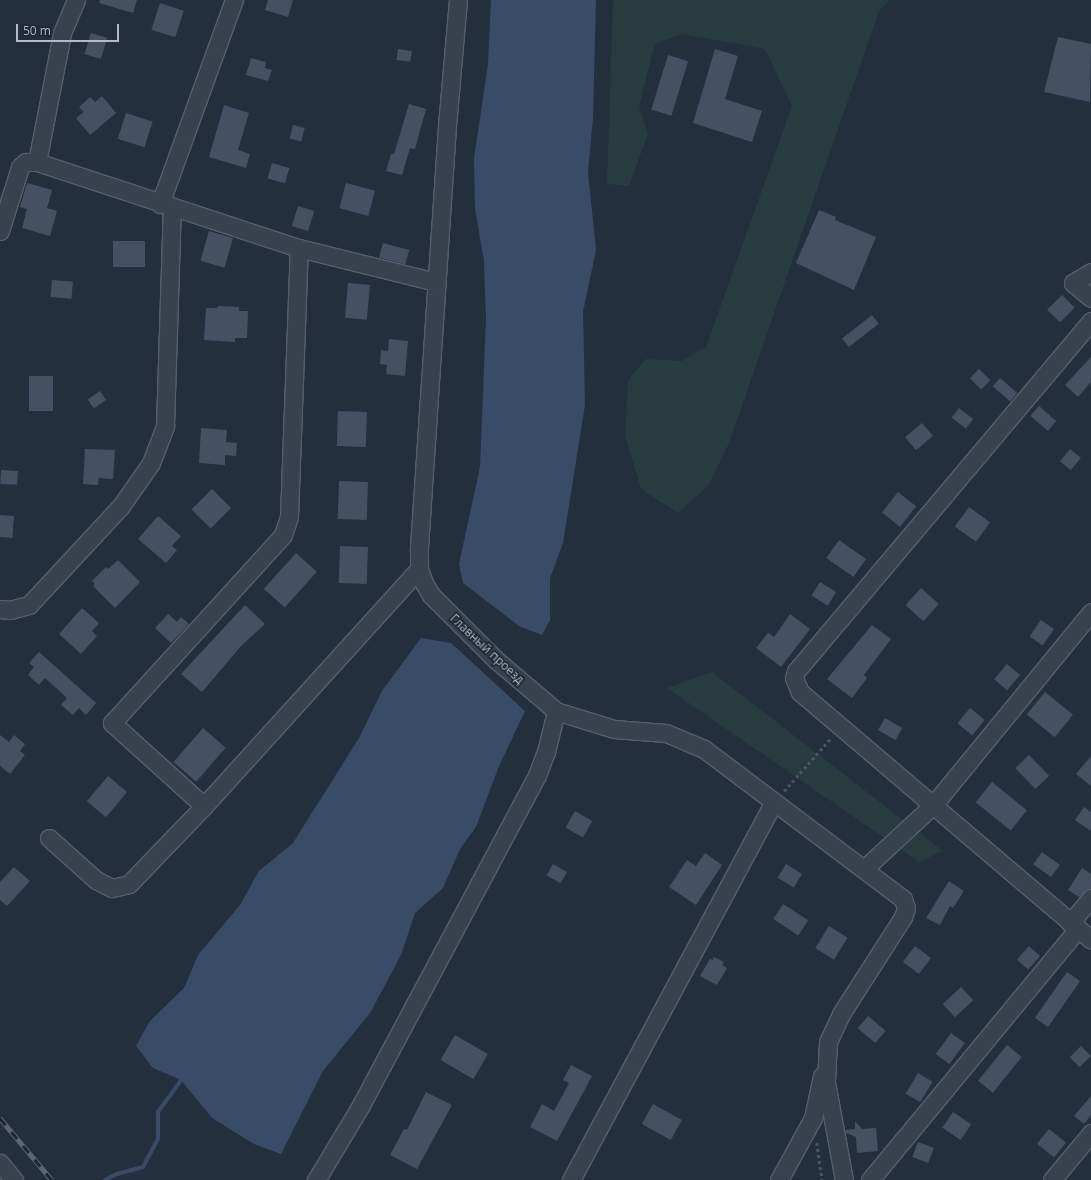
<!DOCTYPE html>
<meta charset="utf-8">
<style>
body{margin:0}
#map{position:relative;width:1091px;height:1180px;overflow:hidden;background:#242f3e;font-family:"Open Sans",sans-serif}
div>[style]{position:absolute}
.green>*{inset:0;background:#263c3f}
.water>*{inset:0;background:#394c67}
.stream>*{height:4px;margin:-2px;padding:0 2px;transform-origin:2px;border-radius:2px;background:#394c67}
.building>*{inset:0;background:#455162;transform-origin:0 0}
.path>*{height:2.5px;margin-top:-1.25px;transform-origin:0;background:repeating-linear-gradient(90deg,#44595c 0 3px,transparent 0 6px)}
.roads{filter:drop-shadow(1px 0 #565f6c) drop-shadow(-1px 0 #565f6c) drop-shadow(0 1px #565f6c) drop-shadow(0 -1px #565f6c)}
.minor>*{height:17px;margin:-8.5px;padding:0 8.5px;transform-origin:8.5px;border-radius:8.5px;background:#38414e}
.rail>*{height:4.5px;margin-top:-2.25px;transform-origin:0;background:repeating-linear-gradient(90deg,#1d2633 0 9px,#5a6575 0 18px);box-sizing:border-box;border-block:1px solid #5a6575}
span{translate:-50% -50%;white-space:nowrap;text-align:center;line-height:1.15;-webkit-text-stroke:3.5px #1d2633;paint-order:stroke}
.street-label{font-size:12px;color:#b4bcc9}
.scale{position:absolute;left:16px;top:24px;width:103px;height:18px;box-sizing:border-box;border:2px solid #b4bcc9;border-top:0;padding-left:5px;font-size:12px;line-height:14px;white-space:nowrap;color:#b4bcc9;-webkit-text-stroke:3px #1d2633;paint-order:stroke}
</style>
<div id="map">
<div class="green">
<div style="clip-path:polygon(613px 0,890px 0,879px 11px,729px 443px,708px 486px,678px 513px,641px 489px,625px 436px,628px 380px,646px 359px,682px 361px,706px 347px,792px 106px,765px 49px,682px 34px,655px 44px,639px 107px,648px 134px,629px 186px,607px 184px)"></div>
<div style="clip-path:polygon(712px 672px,943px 851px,919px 862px,667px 688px)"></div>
</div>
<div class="water">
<div style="clip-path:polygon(491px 0,596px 0,593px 118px,588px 172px,596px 250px,583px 312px,585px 405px,563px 543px,550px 578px,550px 620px,542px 635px,519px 626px,463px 583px,459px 564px,480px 467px,486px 319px,484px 261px,475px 208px,474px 158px,488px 64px)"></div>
<div style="clip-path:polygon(421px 638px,451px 643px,525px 711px,499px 766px,476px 827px,460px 849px,443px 888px,415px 913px,401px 955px,370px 1013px,323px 1071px,281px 1154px,254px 1144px,212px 1118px,181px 1080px,153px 1068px,136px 1046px,150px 1021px,184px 988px,198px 955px,240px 905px,259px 871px,293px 843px,359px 738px,382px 691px)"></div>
</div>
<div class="stream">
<div style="left:105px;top:1180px;width:13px;rotate:-27deg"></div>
<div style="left:117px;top:1174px;width:27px;rotate:-15deg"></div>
<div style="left:143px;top:1167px;width:32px;rotate:-62deg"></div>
<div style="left:158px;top:1139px;width:27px;rotate:-90deg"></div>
<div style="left:158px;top:1112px;width:44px;rotate:-54.2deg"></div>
</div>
<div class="building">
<div style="clip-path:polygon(100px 0,137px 0,133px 13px,99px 3px)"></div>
<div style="clip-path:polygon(268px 0,293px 0,288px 17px,265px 10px)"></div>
<div style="left:160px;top:3px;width:25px;height:28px;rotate:18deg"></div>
<div style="left:91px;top:33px;width:17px;height:22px;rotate:17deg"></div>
<div style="clip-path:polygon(1058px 37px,1091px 44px,1090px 102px,1044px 92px)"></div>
<div style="left:398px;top:49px;width:14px;height:11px;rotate:8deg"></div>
<div style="clip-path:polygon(715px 49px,738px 56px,725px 99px,762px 111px,752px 142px,693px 123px)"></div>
<div style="left:668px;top:55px;width:21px;height:57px;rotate:17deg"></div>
<div style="clip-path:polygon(251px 58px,266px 62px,265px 68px,272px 70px,268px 81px,246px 75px)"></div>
<div style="clip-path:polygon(102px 96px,116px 113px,90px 135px,76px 118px,84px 112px,79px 107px,90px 97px,95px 102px)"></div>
<div style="clip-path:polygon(409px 104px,426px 109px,415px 149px,410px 148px,402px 175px,386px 171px,391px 154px,394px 154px)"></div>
<div style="clip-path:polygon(224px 105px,249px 113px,238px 150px,250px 154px,246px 168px,209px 157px)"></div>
<div style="left:126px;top:113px;width:28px;height:27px;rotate:18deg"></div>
<div style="left:293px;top:125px;width:12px;height:14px;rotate:14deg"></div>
<div style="left:272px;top:163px;width:18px;height:16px;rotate:16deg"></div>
<div style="clip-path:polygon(27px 183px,52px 190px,47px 208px,57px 211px,50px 236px,22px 228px,27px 209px,20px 207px)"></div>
<div style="left:346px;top:183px;width:30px;height:26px;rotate:15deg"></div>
<div style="left:298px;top:206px;width:17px;height:21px;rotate:17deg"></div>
<div style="clip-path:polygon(819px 210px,836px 217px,835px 220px,876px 237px,854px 290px,796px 263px)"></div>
<div style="left:209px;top:231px;width:25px;height:31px;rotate:16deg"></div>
<div style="left:113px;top:241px;width:32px;height:26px"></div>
<div style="left:383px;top:243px;width:27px;height:15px;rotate:15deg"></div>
<div style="left:52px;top:280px;width:21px;height:17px;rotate:5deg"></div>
<div style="left:348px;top:283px;width:22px;height:35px;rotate:5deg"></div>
<div style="left:1062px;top:295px;width:18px;height:21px;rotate:45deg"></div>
<div style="clip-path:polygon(218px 306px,239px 307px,239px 311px,248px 311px,247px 338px,235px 338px,235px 342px,204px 340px,206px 308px,217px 308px)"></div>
<div style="left:872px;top:315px;width:11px;height:38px;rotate:52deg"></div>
<div style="clip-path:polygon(389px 339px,408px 341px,405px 376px,386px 374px,387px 365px,380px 364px,381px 350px,388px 351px)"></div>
<div style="clip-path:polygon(1091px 357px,1091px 382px,1078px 397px,1065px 385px)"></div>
<div style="left:979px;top:369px;width:16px;height:13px;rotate:45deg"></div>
<div style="left:29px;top:376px;width:24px;height:35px"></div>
<div style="left:1000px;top:378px;width:23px;height:11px;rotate:41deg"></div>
<div style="left:100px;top:391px;width:11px;height:15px;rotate:56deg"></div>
<div style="left:1039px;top:406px;width:23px;height:13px;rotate:41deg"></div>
<div style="left:959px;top:408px;width:18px;height:12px;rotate:38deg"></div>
<div style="left:338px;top:411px;width:29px;height:35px;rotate:2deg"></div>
<div style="left:922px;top:423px;width:17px;height:22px;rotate:50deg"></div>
<div style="clip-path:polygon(201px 428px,227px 430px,226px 442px,237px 443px,236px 456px,225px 455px,225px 465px,199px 463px)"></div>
<div style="clip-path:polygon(85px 449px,115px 450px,113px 479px,99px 478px,98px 485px,83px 484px)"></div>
<div style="left:1070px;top:449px;width:14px;height:16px;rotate:39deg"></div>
<div style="left:1px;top:470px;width:17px;height:14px;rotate:3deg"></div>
<div style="left:339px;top:481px;width:29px;height:38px;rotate:2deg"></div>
<div style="left:212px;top:489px;width:27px;height:29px;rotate:45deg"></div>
<div style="left:898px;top:492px;width:23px;height:26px;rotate:38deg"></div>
<div style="left:969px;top:507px;width:26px;height:24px;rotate:36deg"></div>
<div style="left:0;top:515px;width:14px;height:22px;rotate:4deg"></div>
<div style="clip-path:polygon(158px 516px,181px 536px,172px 546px,177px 550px,166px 563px,138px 539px)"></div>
<div style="left:839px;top:540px;width:33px;height:22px;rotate:35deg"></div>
<div style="left:340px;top:546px;width:28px;height:37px;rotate:2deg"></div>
<div style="left:296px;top:553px;width:28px;height:48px;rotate:42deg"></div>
<div style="clip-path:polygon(118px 560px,140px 582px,115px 608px,93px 586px,95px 584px,92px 581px,106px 567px,108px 569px)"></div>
<div style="left:820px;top:582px;width:19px;height:16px;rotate:32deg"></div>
<div style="left:921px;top:588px;width:24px;height:23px;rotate:42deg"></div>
<div style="clip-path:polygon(245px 605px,265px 624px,242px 645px,202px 692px,181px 674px)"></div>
<div style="clip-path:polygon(82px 608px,99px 623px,92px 631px,97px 636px,81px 654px,59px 634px)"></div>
<div style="clip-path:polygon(168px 614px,177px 622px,181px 617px,189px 624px,171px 643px,155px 628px)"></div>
<div style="clip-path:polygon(790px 614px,810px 629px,781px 667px,756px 648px,768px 633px,774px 637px)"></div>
<div style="left:1041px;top:620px;width:16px;height:20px;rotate:35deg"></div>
<div style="clip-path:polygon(872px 625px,891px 639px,864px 675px,867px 678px,852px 698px,827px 679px)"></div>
<div style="clip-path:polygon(39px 652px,96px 703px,86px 715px,79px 708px,73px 715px,61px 705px,67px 698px,45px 678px,39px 685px,28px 675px,34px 667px,29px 663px)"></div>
<div style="left:1007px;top:664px;width:17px;height:20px;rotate:40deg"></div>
<div style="left:1045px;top:692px;width:36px;height:29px;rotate:39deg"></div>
<div style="left:970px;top:708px;width:19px;height:20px;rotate:39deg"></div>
<div style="left:885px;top:718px;width:20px;height:14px;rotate:30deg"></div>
<div style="left:203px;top:728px;width:30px;height:45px;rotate:41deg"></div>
<div style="clip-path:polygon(0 735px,9px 742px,14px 735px,25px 744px,20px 751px,25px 755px,10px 774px,0 766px)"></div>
<div style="left:1029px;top:755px;width:29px;height:19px;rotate:46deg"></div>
<div style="clip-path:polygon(1091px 756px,1091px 786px,1076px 774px)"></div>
<div style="left:108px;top:776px;width:25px;height:33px;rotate:40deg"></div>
<div style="left:992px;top:782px;width:45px;height:26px;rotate:39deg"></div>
<div style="clip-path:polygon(1084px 807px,1091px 812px,1091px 831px,1075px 820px)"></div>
<div style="left:575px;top:811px;width:20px;height:19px;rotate:30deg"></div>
<div style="left:1042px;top:852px;width:22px;height:15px;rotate:36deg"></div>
<div style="clip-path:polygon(705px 853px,722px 865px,696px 905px,669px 887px,687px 860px,696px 866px)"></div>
<div style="left:553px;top:864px;width:16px;height:13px;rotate:30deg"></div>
<div style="left:786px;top:864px;width:19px;height:16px;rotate:32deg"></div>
<div style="clip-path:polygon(14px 867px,30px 881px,7px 906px,0 900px,0 882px)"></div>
<div style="clip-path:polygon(1082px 868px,1091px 874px,1091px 888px,1079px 897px,1068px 890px)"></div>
<div style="clip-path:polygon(949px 881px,964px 891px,953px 908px,950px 906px,940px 925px,926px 918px)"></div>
<div style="left:783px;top:904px;width:30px;height:18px;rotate:33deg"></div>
<div style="left:829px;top:926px;width:22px;height:26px;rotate:32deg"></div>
<div style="left:915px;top:946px;width:20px;height:20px;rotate:37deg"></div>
<div style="left:1029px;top:946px;width:15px;height:18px;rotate:42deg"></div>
<div style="clip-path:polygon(714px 957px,724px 962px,722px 965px,727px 968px,717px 985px,700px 976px,710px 959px,713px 960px)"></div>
<div style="left:1067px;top:972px;width:16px;height:56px;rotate:35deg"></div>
<div style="left:961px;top:987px;width:18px;height:25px;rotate:47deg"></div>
<div style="left:868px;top:1016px;width:23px;height:16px;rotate:40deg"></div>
<div style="left:951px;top:1033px;width:17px;height:26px;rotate:36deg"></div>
<div style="left:455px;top:1035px;width:38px;height:29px;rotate:30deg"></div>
<div style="left:1007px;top:1045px;width:19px;height:46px;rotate:39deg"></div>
<div style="left:1081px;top:1046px;width:14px;height:16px;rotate:45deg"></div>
<div style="clip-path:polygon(571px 1065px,592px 1076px,557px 1141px,530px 1127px,542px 1104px,554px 1111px,569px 1083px,563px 1080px)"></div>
<div style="left:918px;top:1073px;width:17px;height:24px;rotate:31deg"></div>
<div style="clip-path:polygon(426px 1092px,452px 1105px,417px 1169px,390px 1155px,404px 1129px,407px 1130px)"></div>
<div style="clip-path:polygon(1091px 1096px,1091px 1115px,1084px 1124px,1074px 1116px)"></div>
<div style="left:653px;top:1104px;width:33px;height:23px;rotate:29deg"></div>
<div style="left:953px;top:1112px;width:22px;height:19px;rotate:34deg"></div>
<div style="clip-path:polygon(855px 1121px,862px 1129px,876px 1128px,878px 1151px,857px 1153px,856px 1137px,846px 1133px,845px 1130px,855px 1129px)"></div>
<div style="left:1049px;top:1129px;width:22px;height:19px;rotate:39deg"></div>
<div style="left:918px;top:1142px;width:17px;height:16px;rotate:21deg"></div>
</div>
<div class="path">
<div style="left:784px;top:791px;width:71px;rotate:-48.4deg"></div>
<div style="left:817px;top:1143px;width:37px;rotate:82deg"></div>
</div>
<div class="roads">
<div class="minor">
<div style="left:458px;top:0;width:126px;rotate:95deg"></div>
<div style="left:447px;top:126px;width:425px;rotate:93.8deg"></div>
<div style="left:419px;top:550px;width:19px;rotate:90deg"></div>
<div style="left:419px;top:569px;width:15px;rotate:70deg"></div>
<div style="left:424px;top:583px;width:14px;rotate:60deg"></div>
<div style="left:431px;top:595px;width:91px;rotate:45deg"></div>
<div style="left:495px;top:659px;width:80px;rotate:40.4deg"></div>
<div style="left:556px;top:711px;width:61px;rotate:17.2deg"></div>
<div style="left:614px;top:729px;width:52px;rotate:4.4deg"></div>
<div style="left:666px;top:733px;width:41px;rotate:22.8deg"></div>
<div style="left:704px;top:749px;width:249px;rotate:37deg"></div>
<div style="left:903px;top:899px;width:9px;rotate:72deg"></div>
<div style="left:906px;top:908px;width:9px;rotate:108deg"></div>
<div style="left:903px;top:917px;width:115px;rotate:122.6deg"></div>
<div style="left:841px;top:1014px;width:31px;rotate:115deg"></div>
<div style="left:828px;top:1042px;width:40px;rotate:92.9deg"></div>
<div style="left:826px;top:1082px;width:100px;rotate:79.6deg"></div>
<div style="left:37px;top:162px;width:131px;rotate:-79deg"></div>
<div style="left:62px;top:33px;width:36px;rotate:-67deg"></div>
<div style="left:160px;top:204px;width:217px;rotate:-70.1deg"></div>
<div style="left:0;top:231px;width:67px;rotate:-72.6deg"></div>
<div style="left:20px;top:167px;width:8px;rotate:-40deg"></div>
<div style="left:26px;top:162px;width:11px"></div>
<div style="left:37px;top:162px;width:276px;rotate:18.2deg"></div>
<div style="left:299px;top:248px;width:141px;rotate:13.9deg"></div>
<div style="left:1091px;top:272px;width:21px;rotate:149deg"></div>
<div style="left:1073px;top:283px;width:23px;rotate:40deg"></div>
<div style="left:1091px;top:321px;width:458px;rotate:130.1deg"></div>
<div style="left:796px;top:671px;width:7px;rotate:106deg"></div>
<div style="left:794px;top:678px;width:15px;rotate:67deg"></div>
<div style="left:800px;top:692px;width:382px;rotate:40.4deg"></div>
<div style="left:0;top:609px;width:10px;rotate:6deg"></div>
<div style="left:10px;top:610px;width:20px;rotate:-15deg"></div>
<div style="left:29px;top:605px;width:135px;rotate:-47.1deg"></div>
<div style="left:121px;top:506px;width:52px;rotate:-55.1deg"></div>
<div style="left:151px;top:463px;width:40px;rotate:-69deg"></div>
<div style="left:165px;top:426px;width:219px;rotate:-88.2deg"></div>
<div style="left:204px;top:806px;width:124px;rotate:-137.9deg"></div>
<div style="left:112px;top:723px;width:254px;rotate:-47.7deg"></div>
<div style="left:283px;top:535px;width:19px;rotate:-72deg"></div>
<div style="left:289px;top:517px;width:269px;rotate:-87.9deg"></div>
<div style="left:49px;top:838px;width:63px;rotate:41.8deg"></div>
<div style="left:96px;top:880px;width:18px;rotate:27deg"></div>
<div style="left:112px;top:888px;width:17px;rotate:-13deg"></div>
<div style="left:129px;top:884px;width:108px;rotate:-46.1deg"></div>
<div style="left:204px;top:806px;width:320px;rotate:-47.8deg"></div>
<div style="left:865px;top:868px;width:94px;rotate:-42.8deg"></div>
<div style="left:934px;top:804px;width:248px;rotate:-50.7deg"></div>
<div style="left:1070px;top:923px;width:33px;rotate:-50deg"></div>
<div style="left:0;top:1163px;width:22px;rotate:51deg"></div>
<div style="left:316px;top:1180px;width:87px;rotate:-59deg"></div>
<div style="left:361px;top:1105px;width:374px;rotate:-61.9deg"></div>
<div style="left:537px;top:775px;width:25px;rotate:-69deg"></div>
<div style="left:546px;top:752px;width:42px;rotate:-76.3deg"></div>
<div style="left:571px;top:1180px;width:429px;rotate:-61.8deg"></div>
<div style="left:779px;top:1180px;width:71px;rotate:-61.3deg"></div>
<div style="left:813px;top:1118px;width:43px;rotate:-77.9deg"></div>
<div style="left:870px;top:1180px;width:326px;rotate:-50.4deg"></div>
<div style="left:1052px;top:1180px;width:61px;rotate:-50.3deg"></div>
</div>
</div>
<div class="rail">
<div style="left:0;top:1118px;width:81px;rotate:50deg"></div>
</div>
<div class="street-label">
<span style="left:487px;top:649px;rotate:43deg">Главный проезд</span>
</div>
<div class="scale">50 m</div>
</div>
